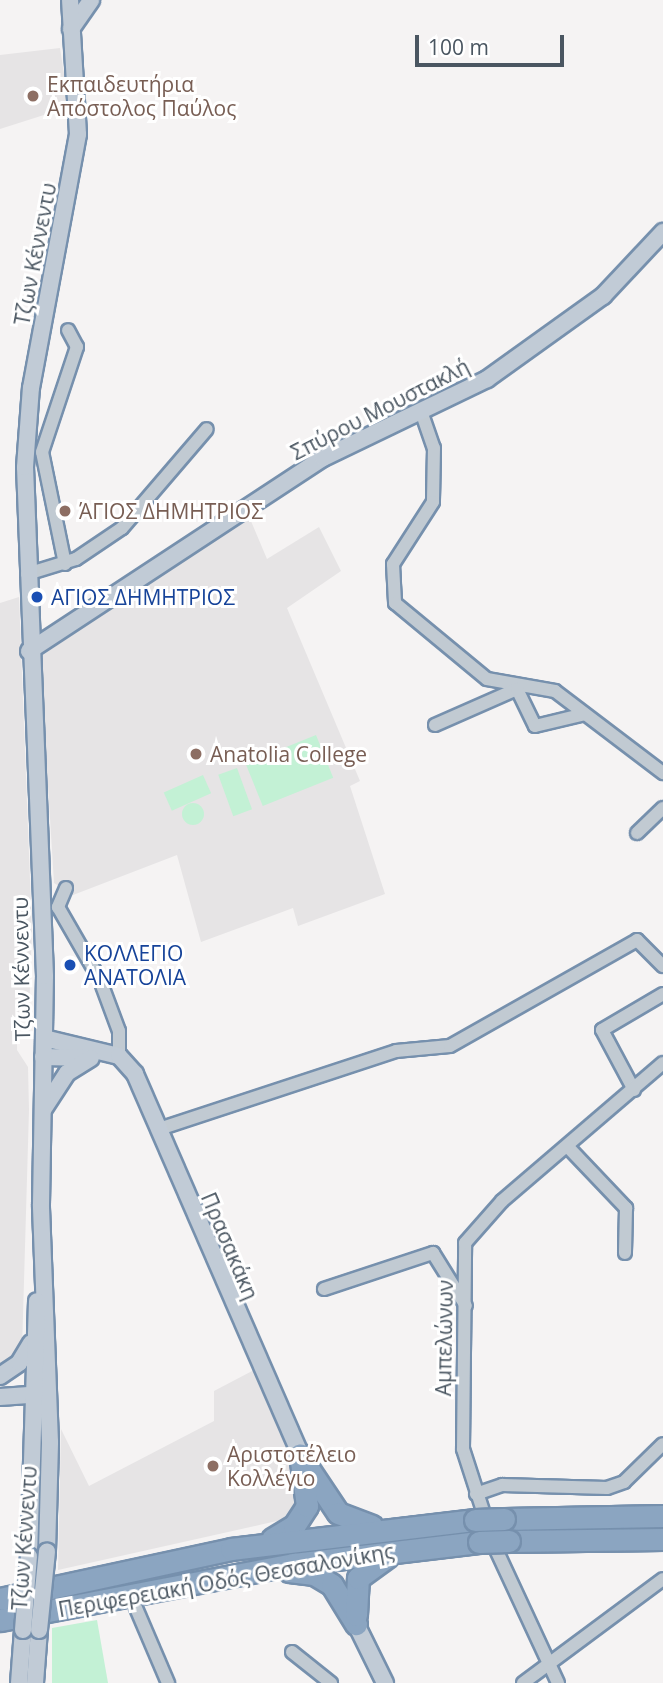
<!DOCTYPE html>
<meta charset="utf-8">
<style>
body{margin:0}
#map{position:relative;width:663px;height:1683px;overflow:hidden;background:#f5f3f3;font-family:"Open Sans",sans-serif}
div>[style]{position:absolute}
.education>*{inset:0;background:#e6e4e5}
.green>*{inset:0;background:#c3f1d5;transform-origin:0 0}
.round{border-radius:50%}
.roads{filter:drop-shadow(2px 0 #7690ad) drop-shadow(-2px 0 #7690ad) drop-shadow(0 2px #7690ad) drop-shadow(0 -2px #7690ad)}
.street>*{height:12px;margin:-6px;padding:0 6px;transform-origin:6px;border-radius:6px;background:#c1cad2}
.secondary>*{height:16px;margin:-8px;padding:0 8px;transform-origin:8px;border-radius:8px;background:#c1cbd6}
.highway>*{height:21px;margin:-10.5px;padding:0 10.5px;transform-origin:10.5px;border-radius:10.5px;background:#8ba5c1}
.bridges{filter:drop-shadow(2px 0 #7690ad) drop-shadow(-2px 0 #7690ad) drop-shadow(0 2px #7690ad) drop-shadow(0 -2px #7690ad)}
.secondary-bridge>*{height:16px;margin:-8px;padding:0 8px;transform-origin:8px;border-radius:8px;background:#c1cbd6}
.highway-bridge>*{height:21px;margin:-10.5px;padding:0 10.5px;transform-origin:10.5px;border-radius:10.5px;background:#8ba5c1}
.dots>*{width:19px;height:19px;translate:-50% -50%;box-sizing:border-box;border:4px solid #fff;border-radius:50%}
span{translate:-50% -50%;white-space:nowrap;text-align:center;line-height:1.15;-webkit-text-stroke:6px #fff;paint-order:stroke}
.education-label{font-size:21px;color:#785e54}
.left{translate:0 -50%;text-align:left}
.street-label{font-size:21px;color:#4a5661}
.transit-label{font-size:21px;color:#164399}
.scale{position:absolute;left:415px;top:35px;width:149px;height:32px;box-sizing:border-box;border:4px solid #4a5661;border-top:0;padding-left:9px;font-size:21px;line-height:24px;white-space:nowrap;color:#4a5661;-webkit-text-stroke:5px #fff;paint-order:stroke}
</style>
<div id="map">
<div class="education">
<div style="clip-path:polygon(60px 48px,69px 107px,0 129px,0 55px)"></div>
<div style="clip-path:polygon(248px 514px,267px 559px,319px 527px,341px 571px,287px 608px,360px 781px,350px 786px,385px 894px,298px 926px,293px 908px,201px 942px,177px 855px,73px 895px,54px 883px,40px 657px)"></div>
<div style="clip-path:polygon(19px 597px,32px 931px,29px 1013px,17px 1019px,17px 1050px,28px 1067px,29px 1110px,22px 1350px,0 1367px,0 603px)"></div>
<div style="clip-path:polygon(254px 1370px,290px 1447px,303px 1495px,286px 1519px,58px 1570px,61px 1429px,89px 1486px,214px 1421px,214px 1391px)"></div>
</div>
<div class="green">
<div style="left:316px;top:735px;width:46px;height:76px;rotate:68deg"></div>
<div style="left:237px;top:768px;width:44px;height:20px;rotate:70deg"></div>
<div style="left:203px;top:775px;width:20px;height:43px;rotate:66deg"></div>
<div class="round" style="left:182px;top:803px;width:22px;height:22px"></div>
<div style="clip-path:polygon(97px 1620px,108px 1683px,52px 1683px,52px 1628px)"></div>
</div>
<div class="roads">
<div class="street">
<div style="left:422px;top:414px;width:36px;rotate:71deg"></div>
<div style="left:434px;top:448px;width:54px;rotate:91.1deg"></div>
<div style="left:433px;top:502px;width:74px;rotate:122.8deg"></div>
<div style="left:393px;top:564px;width:39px;rotate:87deg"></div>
<div style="left:395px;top:603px;width:119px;rotate:39.6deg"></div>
<div style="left:487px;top:679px;width:69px;rotate:10deg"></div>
<div style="left:555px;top:691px;width:136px;rotate:37.2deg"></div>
<div style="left:65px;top:564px;width:114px;rotate:-101.6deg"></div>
<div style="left:42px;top:452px;width:111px;rotate:-71.6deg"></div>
<div style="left:77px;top:347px;width:19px;rotate:-118deg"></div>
<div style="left:27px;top:574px;width:51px;rotate:-17deg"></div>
<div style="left:76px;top:559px;width:55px;rotate:-34deg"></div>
<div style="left:122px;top:528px;width:130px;rotate:-49.4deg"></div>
<div style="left:435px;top:725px;width:90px;rotate:-23.7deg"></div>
<div style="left:517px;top:689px;width:41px;rotate:64.1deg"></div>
<div style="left:535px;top:726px;width:51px;rotate:-13.5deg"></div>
<div style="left:637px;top:833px;width:36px;rotate:-44deg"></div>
<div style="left:66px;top:888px;width:21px;rotate:113deg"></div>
<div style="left:58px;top:907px;width:84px;rotate:60.1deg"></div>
<div style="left:100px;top:980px;width:54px;rotate:69.6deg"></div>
<div style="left:119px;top:1031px;width:25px;rotate:90deg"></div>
<div style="left:634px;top:1090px;width:68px;rotate:-118.1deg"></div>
<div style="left:602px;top:1030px;width:71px;rotate:-30.5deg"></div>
<div style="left:159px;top:1129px;width:250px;rotate:-18.2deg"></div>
<div style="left:396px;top:1051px;width:54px;rotate:-5.3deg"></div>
<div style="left:450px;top:1046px;width:215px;rotate:-29.5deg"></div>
<div style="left:637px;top:940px;width:37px;rotate:45deg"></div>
<div style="left:567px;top:1146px;width:86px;rotate:46.4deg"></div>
<div style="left:626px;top:1208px;width:45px;rotate:91.3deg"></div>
<div style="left:324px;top:1289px;width:115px;rotate:-18.3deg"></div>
<div style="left:433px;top:1253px;width:62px;rotate:58.1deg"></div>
<div style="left:476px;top:1494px;width:28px;rotate:-19deg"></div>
<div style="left:502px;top:1485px;width:105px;rotate:1.6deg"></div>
<div style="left:607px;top:1488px;width:18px;rotate:-19deg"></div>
<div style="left:624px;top:1482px;width:54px;rotate:-44.3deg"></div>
<div style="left:136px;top:1608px;width:82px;rotate:66.9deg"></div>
<div style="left:292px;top:1652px;width:50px;rotate:38.5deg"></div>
<div style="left:523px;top:1683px;width:174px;rotate:-36.6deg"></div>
<div style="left:558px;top:1683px;width:152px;rotate:-114.9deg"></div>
<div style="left:494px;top:1545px;width:101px;rotate:-107.9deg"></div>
<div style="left:463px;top:1449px;width:206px;rotate:-89.4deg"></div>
<div style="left:465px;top:1243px;width:56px;rotate:-48.6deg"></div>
<div style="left:502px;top:1201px;width:212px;rotate:-40.6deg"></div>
</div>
<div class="secondary">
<div style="left:71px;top:29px;width:35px;rotate:-55deg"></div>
<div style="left:29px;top:651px;width:352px;rotate:-33.3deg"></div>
<div style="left:323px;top:458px;width:182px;rotate:-25.7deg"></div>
<div style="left:487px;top:379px;width:143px;rotate:-35.6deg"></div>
<div style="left:603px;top:296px;width:88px;rotate:-46.8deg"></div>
<div style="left:44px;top:1038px;width:77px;rotate:13.5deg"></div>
<div style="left:119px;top:1056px;width:24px;rotate:48deg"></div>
<div style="left:135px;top:1074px;width:414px;rotate:66.5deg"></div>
<div style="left:43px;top:1057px;width:44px;rotate:1.3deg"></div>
<div style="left:43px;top:1110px;width:44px;rotate:-57deg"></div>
<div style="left:67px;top:1073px;width:28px;rotate:-32deg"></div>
<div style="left:0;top:1376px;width:23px;rotate:-34deg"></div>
<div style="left:19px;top:1363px;width:23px;rotate:-59deg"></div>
<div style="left:0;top:1397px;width:43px;rotate:-4deg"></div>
<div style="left:47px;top:1551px;width:109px;rotate:-88.4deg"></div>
<div style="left:50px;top:1442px;width:238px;rotate:-92.2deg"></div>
<div style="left:41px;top:1204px;width:228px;rotate:-89deg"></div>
<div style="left:45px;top:976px;width:509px;rotate:-92.25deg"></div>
<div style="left:25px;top:467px;width:79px;rotate:-85.7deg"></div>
<div style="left:31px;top:388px;width:258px;rotate:-79.5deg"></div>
<div style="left:78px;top:134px;width:134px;rotate:-93.4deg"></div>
<div style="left:29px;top:1556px;width:255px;rotate:-88.2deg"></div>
<div style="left:356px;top:1624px;width:66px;rotate:63.8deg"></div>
<div style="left:19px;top:1683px;width:53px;rotate:-85.7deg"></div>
<div style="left:35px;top:1683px;width:53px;rotate:-85.7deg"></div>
</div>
<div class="highway">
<div style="left:310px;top:1471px;width:50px;rotate:56.3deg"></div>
<div style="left:338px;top:1513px;width:36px;rotate:21deg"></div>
<div style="left:504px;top:1519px;width:159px;rotate:-1.1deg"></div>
<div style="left:272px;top:1539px;width:26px;rotate:-31deg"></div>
<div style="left:294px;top:1526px;width:24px;rotate:-57deg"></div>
<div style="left:307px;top:1506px;width:52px;rotate:-97.7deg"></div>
<div style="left:509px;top:1541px;width:154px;rotate:-0.7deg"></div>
<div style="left:289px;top:1571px;width:25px;rotate:7deg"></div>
<div style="left:314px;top:1574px;width:21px;rotate:31deg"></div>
<div style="left:332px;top:1585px;width:46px;rotate:58.4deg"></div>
<div style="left:0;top:1599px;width:236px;rotate:-12.2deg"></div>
<div style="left:231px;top:1549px;width:246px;rotate:-6.8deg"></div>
<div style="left:356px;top:1615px;width:37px;rotate:-87deg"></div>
<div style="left:358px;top:1578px;width:37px;rotate:-36deg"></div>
<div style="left:0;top:1620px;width:299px;rotate:-10.8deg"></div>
<div style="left:294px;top:1564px;width:186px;rotate:-6.8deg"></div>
</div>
</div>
<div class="bridges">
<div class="secondary-bridge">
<div style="left:23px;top:1630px;width:74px;rotate:-85.4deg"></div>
<div style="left:39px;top:1630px;width:79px;rotate:-84.2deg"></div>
</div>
<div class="highway-bridge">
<div style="left:475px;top:1520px;width:29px;rotate:-2deg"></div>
<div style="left:479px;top:1542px;width:30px;rotate:-2deg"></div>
</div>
</div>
<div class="dots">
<div style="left:33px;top:96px;background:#8d6e63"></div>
<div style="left:65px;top:511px;background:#8d6e63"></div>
<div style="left:37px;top:597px;background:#1a4fb4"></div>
<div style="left:196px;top:754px;background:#8d6e63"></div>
<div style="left:70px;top:965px;background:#1a4fb4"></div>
<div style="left:213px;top:1466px;background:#8d6e63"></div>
</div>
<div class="education-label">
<span class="left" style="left:47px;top:96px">Εκπαιδευτήρια<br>Απόστολος Παύλος</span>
<span class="left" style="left:79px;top:511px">ΆΓΙΟΣ ΔΗΜΗΤΡΙΟΣ</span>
<span class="left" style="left:210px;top:754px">Anatolia College</span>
<span class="left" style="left:227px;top:1466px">Αριστοτέλειο<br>Κολλέγιο</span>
</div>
<div class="street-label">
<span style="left:35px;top:254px;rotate:-79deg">Τζων Κέννεντυ</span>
<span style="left:380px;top:409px;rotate:-27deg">Σπύρου Μουστακλή</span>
<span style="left:21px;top:969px;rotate:-91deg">Τζων Κέννεντυ</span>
<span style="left:230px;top:1246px;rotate:67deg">Πρασακάκη</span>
<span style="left:444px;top:1338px;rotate:-89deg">Αμπελώνων</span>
<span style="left:24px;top:1538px;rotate:-86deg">Τζων Κέννεντυ</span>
<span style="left:226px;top:1580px;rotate:-10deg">Περιφερειακή Οδός Θεσσαλονίκης</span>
</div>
<div class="transit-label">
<span class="left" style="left:51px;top:597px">ΑΓΙΟΣ ΔΗΜΗΤΡΙΟΣ</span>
<span class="left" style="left:84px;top:965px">ΚΟΛΛΕΓΙΟ<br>ΑΝΑΤΟΛΙΑ</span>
</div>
<div class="scale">100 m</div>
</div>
